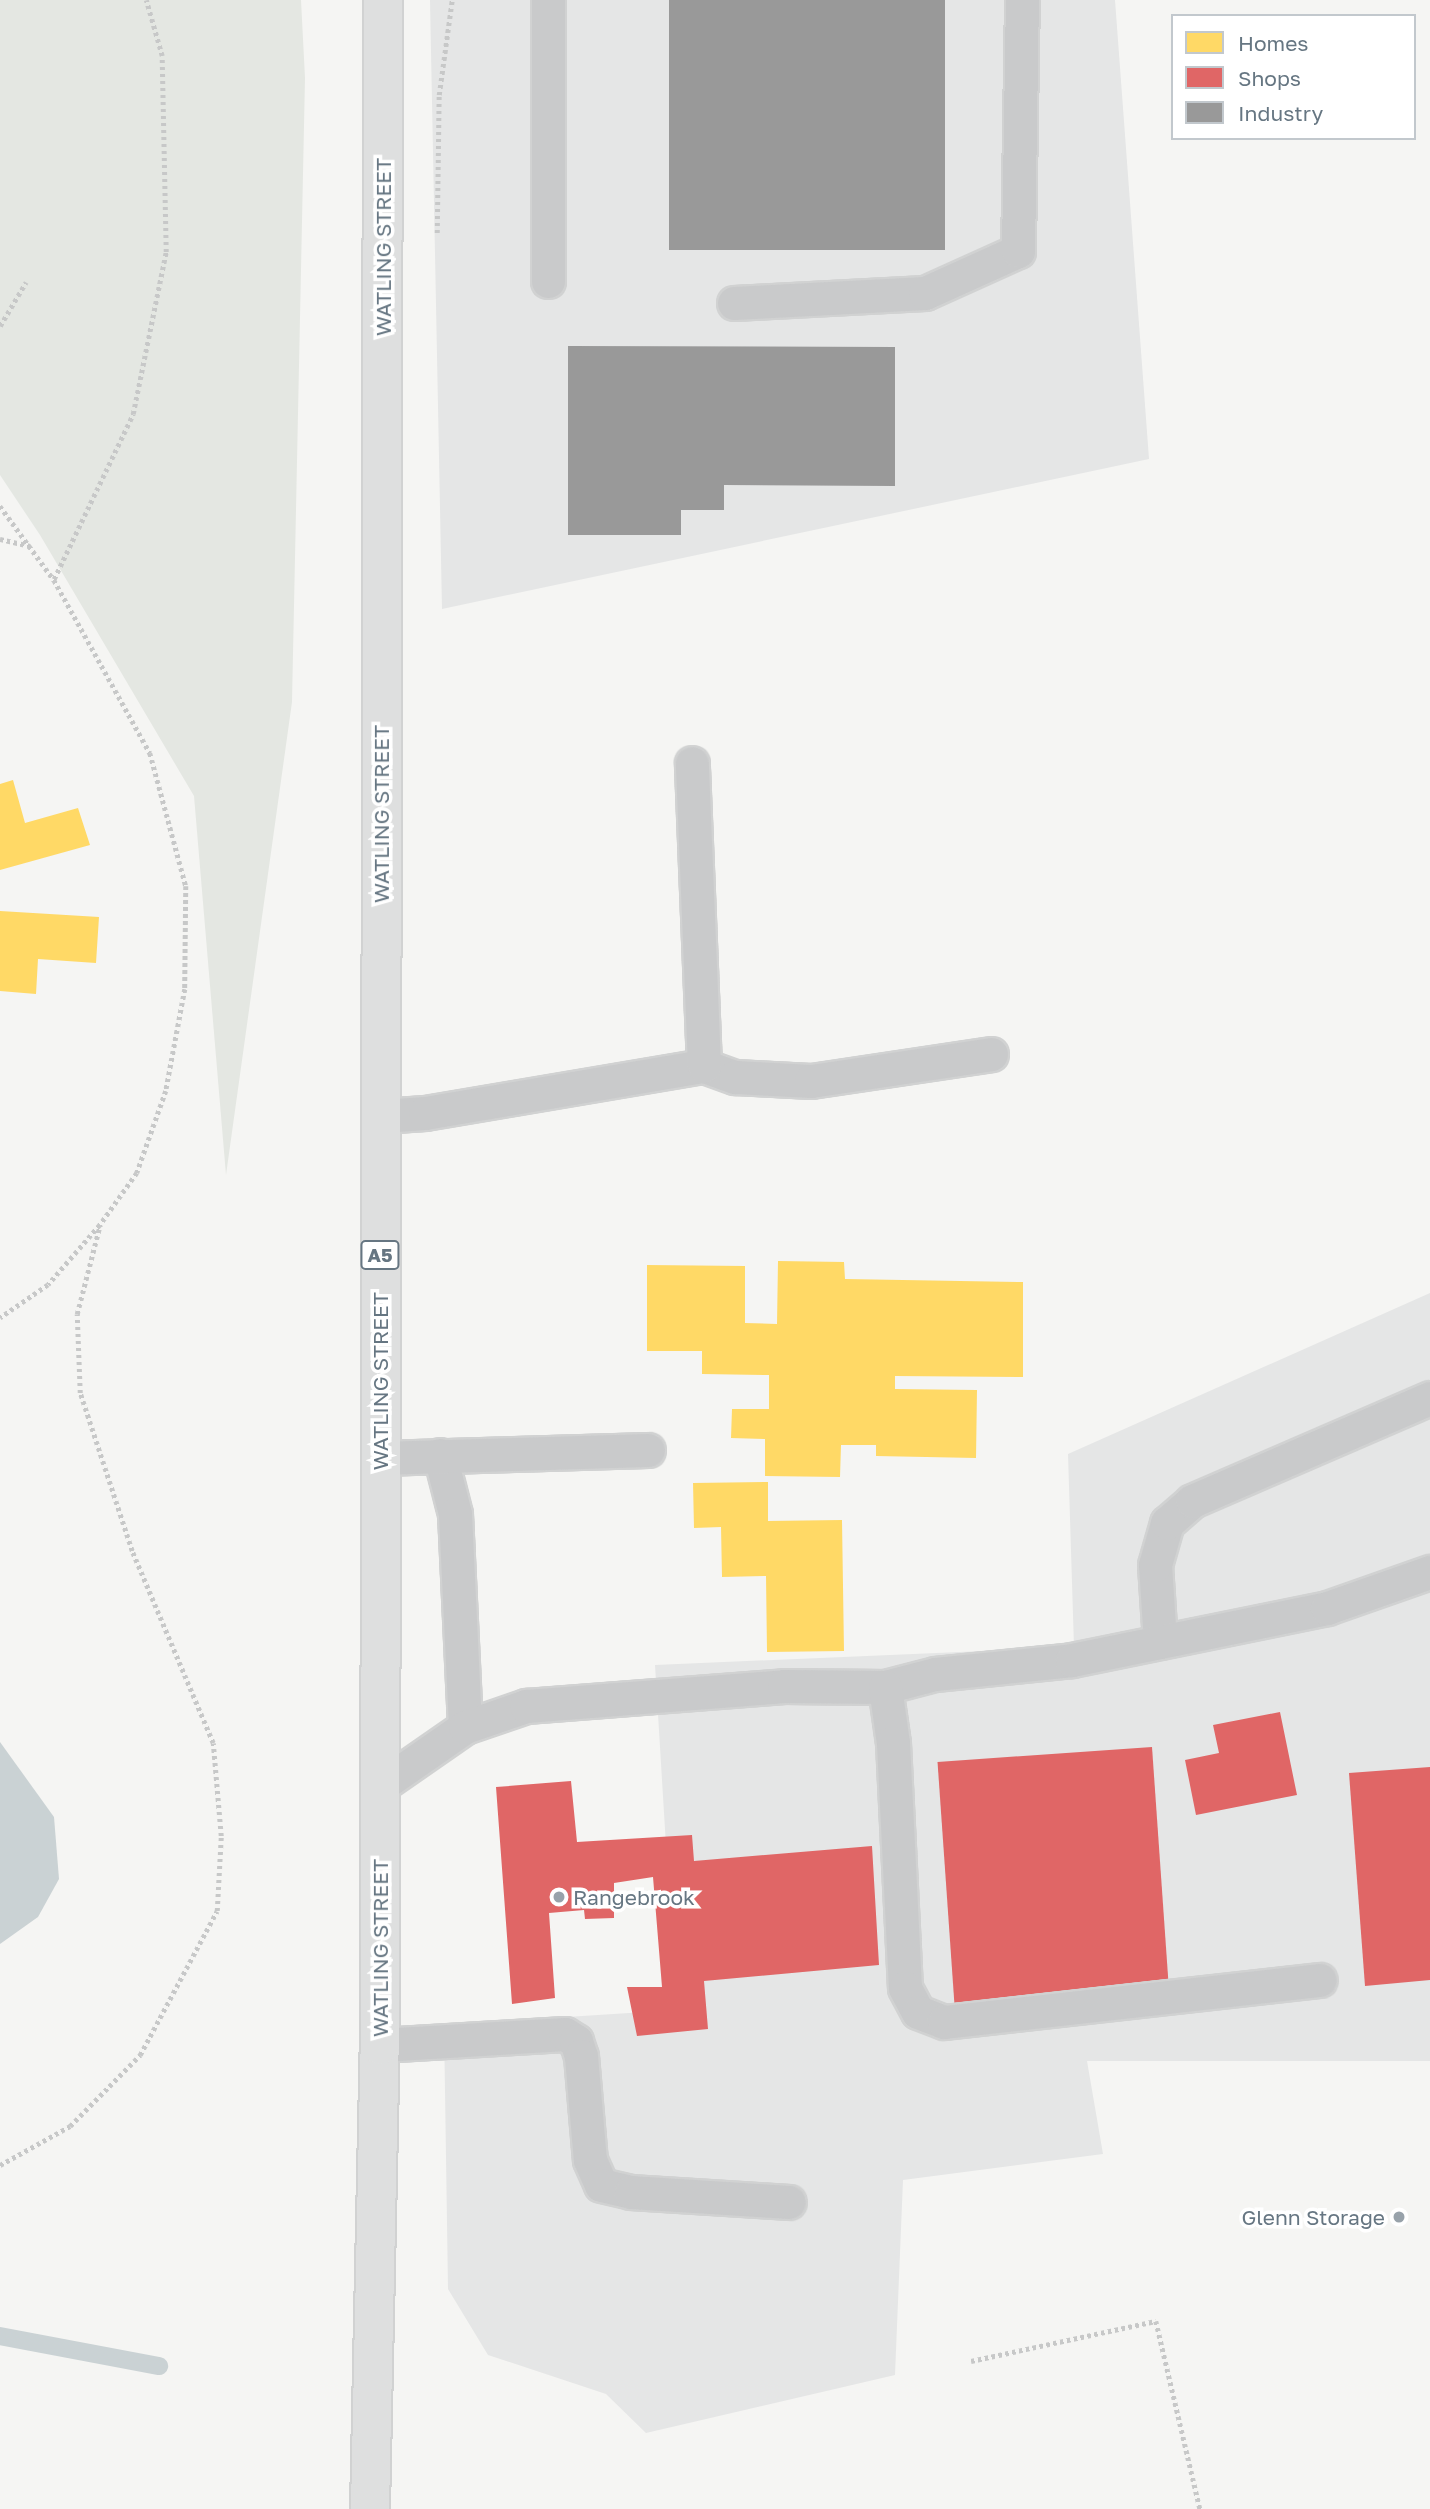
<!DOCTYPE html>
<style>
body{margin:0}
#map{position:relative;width:1430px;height:2509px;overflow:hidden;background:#f5f5f3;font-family:"Golos Text",sans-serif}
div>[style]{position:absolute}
.built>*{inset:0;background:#e5e6e6}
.green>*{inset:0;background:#e4e7e2}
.water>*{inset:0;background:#cad2d4}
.homes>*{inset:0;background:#ffd966}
.shops>*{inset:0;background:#e06666;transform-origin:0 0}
.industry>*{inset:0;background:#999;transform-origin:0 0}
.stream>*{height:18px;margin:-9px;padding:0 9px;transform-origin:9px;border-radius:9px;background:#cad2d4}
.path>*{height:4.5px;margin-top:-2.25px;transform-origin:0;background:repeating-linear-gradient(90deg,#c7c8c8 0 3.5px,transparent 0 7px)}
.roads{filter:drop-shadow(2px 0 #d1d2d2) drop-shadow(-2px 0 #d1d2d2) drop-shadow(0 2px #d1d2d2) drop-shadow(0 -2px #d1d2d2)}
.service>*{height:33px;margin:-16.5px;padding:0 16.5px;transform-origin:16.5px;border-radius:16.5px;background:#c9cacb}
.trunk>*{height:38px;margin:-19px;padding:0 19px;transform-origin:19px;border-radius:19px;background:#dedfdf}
.dots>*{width:19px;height:19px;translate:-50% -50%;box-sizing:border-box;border:4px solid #fff;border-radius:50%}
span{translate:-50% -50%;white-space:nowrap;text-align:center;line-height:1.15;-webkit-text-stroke:7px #fff;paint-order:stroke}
.shield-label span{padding:2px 5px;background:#fff;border:2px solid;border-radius:5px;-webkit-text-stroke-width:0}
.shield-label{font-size:19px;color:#667682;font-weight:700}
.street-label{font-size:21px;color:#667682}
.poi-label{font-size:21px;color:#667682}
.left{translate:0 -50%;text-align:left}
.right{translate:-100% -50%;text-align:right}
.legend{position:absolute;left:1171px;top:14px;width:245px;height:126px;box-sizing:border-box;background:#fff;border:2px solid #c2c8cd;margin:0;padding:9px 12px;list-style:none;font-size:21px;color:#667682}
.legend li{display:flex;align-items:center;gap:14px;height:35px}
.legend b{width:35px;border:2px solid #c2c8cd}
</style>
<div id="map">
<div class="built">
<div style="clip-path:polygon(430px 0,1115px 0,1149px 459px,442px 609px)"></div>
<div style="clip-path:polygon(1430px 1293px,1430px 2061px,1087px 2061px,1103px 2154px,903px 2180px,895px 2375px,646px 2433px,606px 2394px,488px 2355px,448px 2289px,444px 2025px,676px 2010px,655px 1665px,1074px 1647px,1068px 1454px)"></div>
</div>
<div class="green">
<div style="clip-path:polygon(0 0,301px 0,305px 78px,292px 702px,226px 1175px,194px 796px,40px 535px,0 475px)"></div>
</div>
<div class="water">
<div style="clip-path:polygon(0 1742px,54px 1817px,59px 1879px,38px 1917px,0 1944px)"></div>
</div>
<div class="homes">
<div style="clip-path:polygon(13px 780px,25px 823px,78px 808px,90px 845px,0 870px,0 784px)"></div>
<div style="clip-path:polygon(0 911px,99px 917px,96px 963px,38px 959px,36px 994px,0 991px)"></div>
<div style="clip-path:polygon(778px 1261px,844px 1262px,845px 1279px,1023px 1282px,1023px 1377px,895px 1376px,895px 1389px,977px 1390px,976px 1458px,876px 1456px,876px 1445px,841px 1445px,840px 1477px,765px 1476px,765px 1439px,731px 1438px,732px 1409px,769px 1409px,769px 1375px,702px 1374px,702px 1351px,647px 1351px,647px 1265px,745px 1266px,745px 1323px,777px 1324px)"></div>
<div style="clip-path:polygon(768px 1482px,768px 1521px,842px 1520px,844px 1651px,767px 1652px,766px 1576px,722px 1577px,721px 1527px,694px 1528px,693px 1483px)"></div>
</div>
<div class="shops">
<div style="clip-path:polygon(1280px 1712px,1297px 1795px,1196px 1815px,1185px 1760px,1219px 1753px,1213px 1725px)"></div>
<div style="left:1152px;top:1747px;width:243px;height:215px;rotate:86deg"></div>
<div style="clip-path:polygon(1430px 1767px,1430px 1980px,1365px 1986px,1349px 1773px)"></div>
<div style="clip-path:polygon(571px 1781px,577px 1842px,692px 1835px,694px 1861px,872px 1846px,879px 1965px,704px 1981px,708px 2029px,637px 2036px,627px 1987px,662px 1987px,653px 1877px,614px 1883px,614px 1918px,585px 1919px,584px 1910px,549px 1913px,555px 1998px,512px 2004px,496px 1787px)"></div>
</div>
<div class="industry">
<div style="left:669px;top:0;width:276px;height:250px"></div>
<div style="clip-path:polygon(568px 346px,895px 347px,895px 486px,724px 485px,724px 510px,681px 510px,681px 535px,568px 535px)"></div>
</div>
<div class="stream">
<div style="left:0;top:2336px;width:162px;rotate:10.7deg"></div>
</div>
<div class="path">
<div style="left:437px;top:233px;width:138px;rotate:-89.2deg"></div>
<div style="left:439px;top:95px;width:96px;rotate:-82.2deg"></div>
<div style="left:0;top:326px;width:51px;rotate:-59.4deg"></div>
<div style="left:0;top:506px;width:92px;rotate:53.9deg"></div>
<div style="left:54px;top:580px;width:198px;rotate:61deg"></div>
<div style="left:150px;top:753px;width:138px;rotate:74.9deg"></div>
<div style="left:186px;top:886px;width:103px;rotate:90.6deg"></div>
<div style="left:185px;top:989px;width:104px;rotate:100.6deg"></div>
<div style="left:166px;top:1091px;width:87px;rotate:109.5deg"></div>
<div style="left:137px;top:1173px;width:64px;rotate:125.4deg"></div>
<div style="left:100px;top:1225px;width:79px;rotate:130.9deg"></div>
<div style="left:48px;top:1285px;width:58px;rotate:145.5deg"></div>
<div style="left:0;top:539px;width:31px;rotate:13deg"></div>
<div style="left:54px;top:579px;width:183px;rotate:-64.4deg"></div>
<div style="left:133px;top:414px;width:165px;rotate:-78.5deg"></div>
<div style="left:166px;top:252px;width:196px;rotate:-91.2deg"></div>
<div style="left:162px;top:56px;width:58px;rotate:-105.9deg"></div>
<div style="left:0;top:2165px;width:80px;rotate:-29.1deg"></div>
<div style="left:70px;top:2126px;width:100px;rotate:-45.4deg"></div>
<div style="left:140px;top:2055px;width:163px;rotate:-61.9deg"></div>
<div style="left:217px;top:1911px;width:75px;rotate:-86.9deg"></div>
<div style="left:221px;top:1836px;width:93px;rotate:-94.9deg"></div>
<div style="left:213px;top:1743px;width:208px;rotate:-112.9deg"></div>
<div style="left:132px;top:1551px;width:166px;rotate:-108.2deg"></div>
<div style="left:80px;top:1393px;width:79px;rotate:-92.2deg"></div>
<div style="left:77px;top:1314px;width:92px;rotate:-75.5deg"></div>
<div style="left:971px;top:2361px;width:189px;rotate:-12.2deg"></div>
<div style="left:1156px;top:2321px;width:193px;rotate:76.8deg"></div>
</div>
<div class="roads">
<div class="service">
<div style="left:548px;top:0;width:281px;rotate:90deg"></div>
<div style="left:734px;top:303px;width:191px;rotate:-3deg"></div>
<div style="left:925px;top:293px;width:102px;rotate:-24.3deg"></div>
<div style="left:1018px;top:251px;width:251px;rotate:-89.1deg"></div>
<div style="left:704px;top:1066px;width:33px;rotate:20deg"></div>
<div style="left:735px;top:1077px;width:76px;rotate:3deg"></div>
<div style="left:811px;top:1081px;width:182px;rotate:-8.5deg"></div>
<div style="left:381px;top:1116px;width:44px;rotate:-3.9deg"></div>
<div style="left:425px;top:1113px;width:283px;rotate:-9.6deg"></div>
<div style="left:704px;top:1066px;width:303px;rotate:-92.3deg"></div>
<div style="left:440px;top:1455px;width:61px;rotate:75.7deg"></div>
<div style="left:455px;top:1514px;width:213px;rotate:87.3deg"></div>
<div style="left:380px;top:1458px;width:268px;rotate:-1.7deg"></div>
<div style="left:1160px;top:1642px;width:77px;rotate:-93.7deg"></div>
<div style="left:1155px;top:1565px;width:44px;rotate:-74.1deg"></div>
<div style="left:1167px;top:1523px;width:33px;rotate:-41deg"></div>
<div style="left:1192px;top:1501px;width:259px;rotate:-23.4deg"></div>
<div style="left:885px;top:1687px;width:52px;rotate:-14.6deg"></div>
<div style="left:935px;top:1674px;width:138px;rotate:-5.8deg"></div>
<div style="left:1072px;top:1660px;width:260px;rotate:-11.5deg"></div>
<div style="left:1327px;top:1608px;width:109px;rotate:-19.3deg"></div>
<div style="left:380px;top:1786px;width:103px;rotate:-34.8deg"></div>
<div style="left:465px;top:1727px;width:65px;rotate:-19deg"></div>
<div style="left:526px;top:1706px;width:259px;rotate:-4.4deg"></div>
<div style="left:784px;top:1686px;width:101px;rotate:0.6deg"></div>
<div style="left:885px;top:1687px;width:57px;rotate:81.9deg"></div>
<div style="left:893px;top:1743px;width:245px;rotate:87.2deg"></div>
<div style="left:905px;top:1988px;width:27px;rotate:62deg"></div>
<div style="left:918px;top:2012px;width:28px;rotate:21deg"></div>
<div style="left:944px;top:2022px;width:378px;rotate:-6.4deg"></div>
<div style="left:380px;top:2045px;width:185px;rotate:-3.4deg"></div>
<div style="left:565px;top:2034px;width:13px;rotate:32deg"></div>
<div style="left:576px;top:2041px;width:16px;rotate:72deg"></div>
<div style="left:581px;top:2056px;width:104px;rotate:85.1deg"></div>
<div style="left:590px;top:2160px;width:27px;rotate:66deg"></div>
<div style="left:601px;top:2185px;width:31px;rotate:13deg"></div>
<div style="left:631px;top:2192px;width:158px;rotate:3.6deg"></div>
</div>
<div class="trunk">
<div style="left:370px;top:2509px;width:464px;rotate:-88.8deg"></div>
<div style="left:380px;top:2045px;width:2045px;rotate:-89.92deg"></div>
</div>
</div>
<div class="dots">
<div style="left:559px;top:1897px;background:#98a2aa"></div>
<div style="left:1399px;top:2217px;background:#98a2aa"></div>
</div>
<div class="shield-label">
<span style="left:380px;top:1255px">A5</span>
</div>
<div class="street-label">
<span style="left:383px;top:247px;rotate:-90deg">WATLING STREET</span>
<span style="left:381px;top:814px;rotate:-90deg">WATLING STREET</span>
<span style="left:380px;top:1381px;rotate:-90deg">WATLING STREET</span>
<span style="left:380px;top:1948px;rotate:-90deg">WATLING STREET</span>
</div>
<div class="poi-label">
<span class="left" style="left:573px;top:1897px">Rangebrook</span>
<span class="right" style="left:1385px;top:2217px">Glenn Storage</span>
</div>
<ul class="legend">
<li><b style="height:19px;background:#ffd966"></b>Homes</li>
<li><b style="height:19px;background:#e06666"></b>Shops</li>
<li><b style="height:19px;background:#999"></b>Industry</li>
</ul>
</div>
